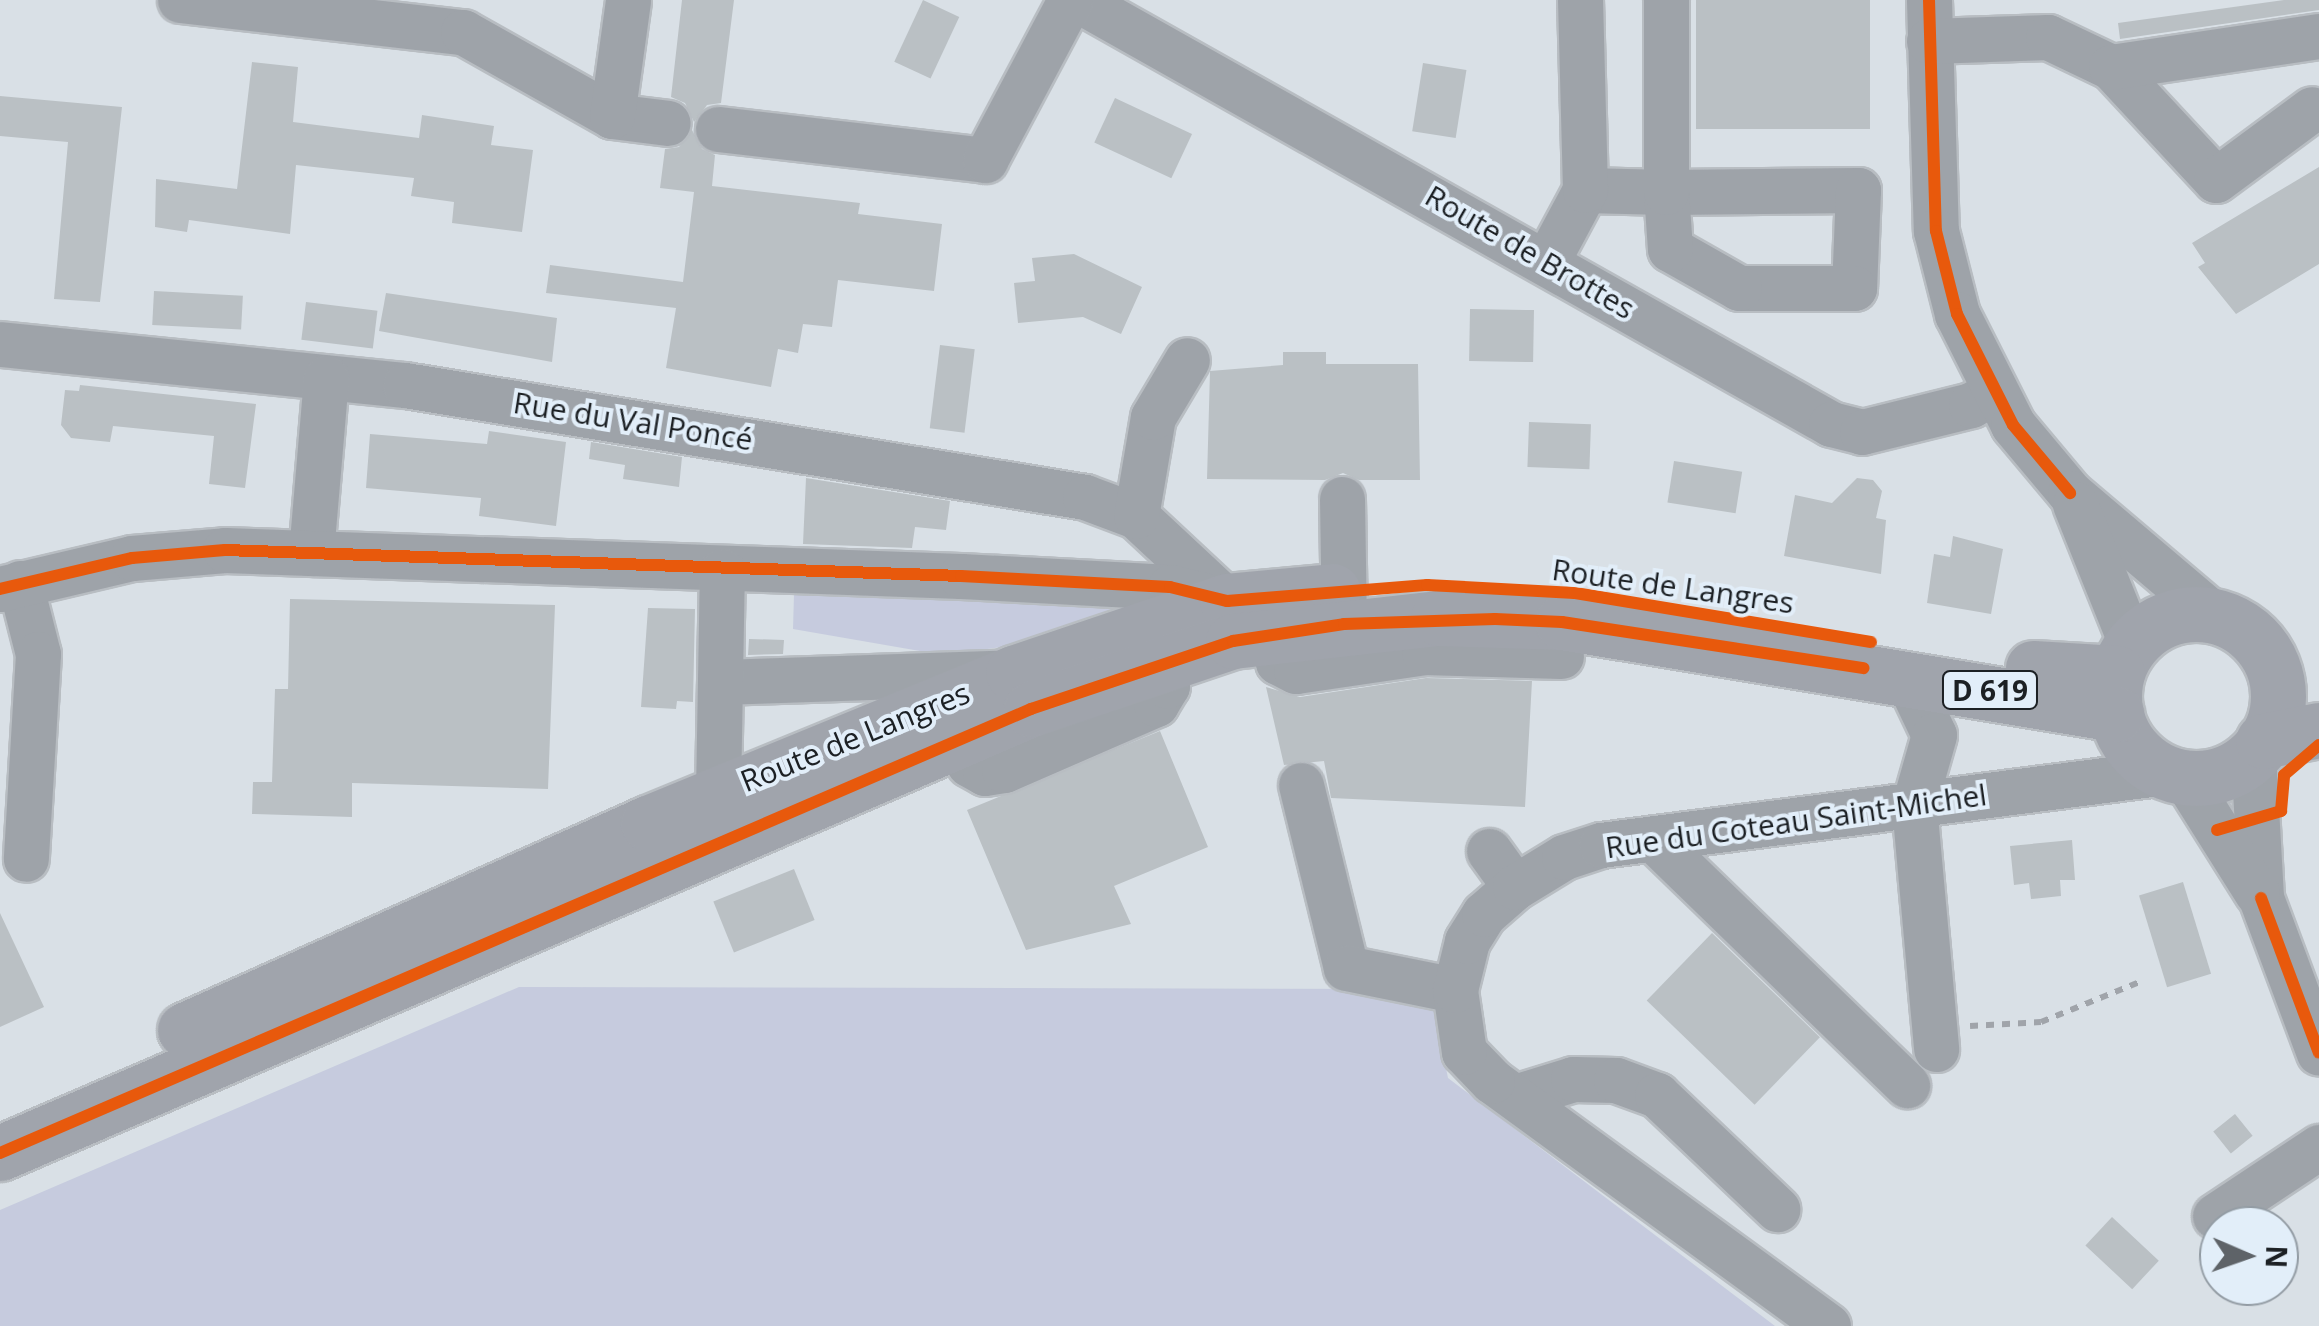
<!DOCTYPE html>
<meta charset="utf-8">
<style>
body{margin:0}
#map{position:relative;width:2319px;height:1326px;overflow:hidden;background:#d9e0e6;font-family:"Open Sans",sans-serif}
div>[style]{position:absolute}
.green>*{inset:0;background:#c6cbde}
.building>*{inset:0;background:#bac0c4;transform-origin:0 0}
.path>*{height:6px;margin-top:-3px;transform-origin:0;background:repeating-linear-gradient(90deg,#a0a4aa 0 8px,transparent 0 16px)}
.roads{filter:drop-shadow(2px 0 #b8bdc2) drop-shadow(-2px 0 #b8bdc2) drop-shadow(0 2px #b8bdc2) drop-shadow(0 -2px #b8bdc2)}
.minor>*{height:45px;margin:-22.5px;padding:0 22.5px;transform-origin:22.5px;border-radius:22.5px;background:#9ea3a9}
.major>*{height:55px;margin:-27.5px;padding:0 27.5px;transform-origin:27.5px;border-radius:27.5px;background:#a0a4ac}
.major>.ring{margin:-27.5px;padding:0;box-sizing:content-box;background:none;border:55px solid #a0a4ac;border-radius:50%}
.cycleway>*{height:12px;margin:-6px;padding:0 6px;transform-origin:6px;border-radius:6px;background:#e8590c}
span{translate:-50% -50%;white-space:nowrap;text-align:center;line-height:1.15;-webkit-text-stroke:8px #e2eef9;paint-order:stroke}
.shield-label span{padding:2px 8px;background:#e2eef9;border:2px solid;border-radius:8px;-webkit-text-stroke-width:0}
.shield-label{font-size:28px;color:#1c2024;font-weight:700}
.street-label{font-size:30px;color:#1c2024}
.north{position:absolute;left:2199px;top:1206px;width:100px;height:100px;box-sizing:border-box;background:#e2eef9;border:2px solid #939ca4;border-radius:50%;rotate:92deg;font-size:28px;font-weight:700;line-height:40px;text-align:center;color:#1c2024}
.north::after{content:'';display:block;margin:auto;width:35px;height:45px;background:#5e6368;clip-path:polygon(50% 0,100% 100%,50% 72%,0 100%)}
</style>
<div id="map">
<div class="green">
<div style="clip-path:polygon(1007px 587px,1084px 589px,1144px 612px,1054px 640px,943px 655px,793px 629px,794px 594px)"></div>
<div style="clip-path:polygon(519px 987px,1430px 989px,1448px 1078px,1775px 1326px,0 1326px,0 1210px)"></div>
</div>
<div class="building">
<div style="clip-path:polygon(682px 0,734px 0,721px 103px,707px 105px,694px 122px,685px 103px,671px 97px)"></div>
<div style="left:923px;top:0;width:40px;height:68px;rotate:25deg"></div>
<div style="left:1696px;top:0;width:174px;height:129px"></div>
<div style="clip-path:polygon(2284px 0,2319px 0,2319px 10px,2120px 39px,2118px 23px)"></div>
<div style="clip-path:polygon(252px 62px,298px 67px,293px 122px,419px 138px,422px 115px,494px 126px,491px 145px,533px 150px,522px 232px,452px 223px,454px 202px,411px 196px,414px 178px,296px 165px,290px 234px,189px 220px,187px 232px,155px 227px,156px 179px,237px 189px)"></div>
<div style="left:1423px;top:63px;width:44px;height:69px;rotate:9deg"></div>
<div style="clip-path:polygon(0 96px,122px 107px,100px 302px,54px 299px,68px 142px,0 136px)"></div>
<div style="left:1115px;top:98px;width:85px;height:49px;rotate:25deg"></div>
<div style="clip-path:polygon(692px 130px,702px 149px,715px 155px,712px 186px,860px 203px,858px 214px,942px 224px,934px 291px,838px 280px,832px 327px,803px 324px,798px 353px,778px 349px,771px 387px,666px 368px,676px 308px,546px 293px,550px 265px,683px 282px,694px 192px,660px 188px,665px 149px,679px 147px)"></div>
<div style="clip-path:polygon(2319px 167px,2319px 264px,2236px 314px,2198px 267px,2205px 263px,2192px 243px)"></div>
<div style="clip-path:polygon(1074px 254px,1142px 287px,1121px 334px,1083px 317px,1018px 323px,1014px 283px,1035px 281px,1032px 258px)"></div>
<div style="left:154px;top:291px;width:89px;height:34px;rotate:3deg"></div>
<div style="clip-path:polygon(386px 293px,557px 318px,552px 362px,379px 331px)"></div>
<div style="left:306px;top:302px;width:72px;height:38px;rotate:7deg"></div>
<div style="left:1470px;top:309px;width:64px;height:52px;rotate:1deg"></div>
<div style="left:940px;top:345px;width:35px;height:84px;rotate:7deg"></div>
<div style="clip-path:polygon(1283px 352px,1326px 352px,1326px 364px,1418px 364px,1420px 480px,1359px 480px,1343px 473px,1325px 480px,1207px 479px,1210px 371px,1283px 365px)"></div>
<div style="clip-path:polygon(80px 385px,256px 404px,245px 488px,209px 484px,214px 436px,113px 426px,110px 442px,71px 438px,61px 425px,65px 390px,79px 391px)"></div>
<div style="left:1529px;top:422px;width:62px;height:45px;rotate:2deg"></div>
<div style="clip-path:polygon(489px 431px,566px 442px,556px 526px,479px 516px,481px 498px,366px 488px,370px 434px,487px 444px)"></div>
<div style="clip-path:polygon(591px 442px,682px 457px,679px 487px,623px 479px,625px 465px,589px 459px)"></div>
<div style="left:1674px;top:461px;width:69px;height:42px;rotate:9deg"></div>
<div style="clip-path:polygon(806px 478px,950px 501px,946px 530px,915px 527px,912px 548px,803px 544px)"></div>
<div style="clip-path:polygon(1857px 478px,1873px 480px,1882px 491px,1876px 518px,1886px 520px,1881px 574px,1784px 556px,1795px 495px,1832px 503px)"></div>
<div style="clip-path:polygon(1953px 536px,2003px 549px,1991px 614px,1927px 603px,1934px 554px,1950px 557px)"></div>
<div style="clip-path:polygon(290px 599px,555px 605px,548px 789px,352px 783px,352px 817px,252px 814px,253px 782px,272px 782px,275px 689px,288px 689px)"></div>
<div style="clip-path:polygon(648px 608px,695px 609px,693px 702px,677px 701px,676px 709px,641px 707px)"></div>
<div style="clip-path:polygon(749px 639px,784px 640px,783px 654px,748px 655px)"></div>
<div style="clip-path:polygon(1426px 678px,1532px 681px,1525px 807px,1331px 798px,1324px 761px,1284px 765px,1266px 687px,1300px 697px)"></div>
<div style="clip-path:polygon(1160px 731px,1208px 847px,1114px 886px,1131px 924px,1026px 950px,967px 810px)"></div>
<div style="clip-path:polygon(2072px 840px,2075px 880px,2060px 880px,2061px 896px,2031px 899px,2029px 883px,2014px 885px,2010px 846px)"></div>
<div style="left:794px;top:869px;width:55px;height:87px;rotate:68deg"></div>
<div style="left:2183px;top:882px;width:96px;height:46px;rotate:73deg"></div>
<div style="clip-path:polygon(0 913px,44px 1007px,0 1027px)"></div>
<div style="left:1712px;top:933px;width:150px;height:94px;rotate:44deg"></div>
<div style="left:2235px;top:1114px;width:28px;height:28px;rotate:51deg"></div>
<div style="left:2112px;top:1217px;width:64px;height:39px;rotate:43deg"></div>
</div>
<div class="path">
<div style="left:1970px;top:1026px;width:71px;rotate:-3.2deg"></div>
<div style="left:2041px;top:1022px;width:109px;rotate:-22.1deg"></div>
</div>
<div class="roads">
<div class="minor">
<div style="left:180px;top:0;width:285px;rotate:6.5deg"></div>
<div style="left:463px;top:32px;width:171px;rotate:29.4deg"></div>
<div style="left:612px;top:116px;width:56px;rotate:7.1deg"></div>
<div style="left:1078px;top:0;width:864px;rotate:29.38deg"></div>
<div style="left:1831px;top:424px;width:32px;rotate:14deg"></div>
<div style="left:1862px;top:432px;width:112px;rotate:-13.9deg"></div>
<div style="left:1971px;top:405px;width:28px;rotate:-30deg"></div>
<div style="left:1929px;top:0;width:231px;rotate:88.3deg"></div>
<div style="left:1936px;top:231px;width:86px;rotate:75.8deg"></div>
<div style="left:1957px;top:314px;width:124px;rotate:63.2deg"></div>
<div style="left:2013px;top:425px;width:89px;rotate:50deg"></div>
<div style="left:2070px;top:493px;width:189px;rotate:40.3deg"></div>
<div style="left:1929px;top:41px;width:119px;rotate:-1.9deg"></div>
<div style="left:2048px;top:37px;width:70px;rotate:25.5deg"></div>
<div style="left:2111px;top:67px;width:154px;rotate:47.1deg"></div>
<div style="left:2216px;top:180px;width:119px;rotate:-36.5deg"></div>
<div style="left:2111px;top:67px;width:210px;rotate:-8.5deg"></div>
<div style="left:612px;top:116px;width:117px;rotate:-82.1deg"></div>
<div style="left:718px;top:129px;width:269px;rotate:6.6deg"></div>
<div style="left:985px;top:160px;width:181px;rotate:-62deg"></div>
<div style="left:1585px;top:190px;width:81px;rotate:1.4deg"></div>
<div style="left:1666px;top:192px;width:192px;rotate:-0.6deg"></div>
<div style="left:1858px;top:190px;width:98px;rotate:92.3deg"></div>
<div style="left:1854px;top:288px;width:115px;rotate:180deg"></div>
<div style="left:1739px;top:288px;width:79px;rotate:-150.5deg"></div>
<div style="left:1670px;top:249px;width:57px;rotate:-94deg"></div>
<div style="left:1666px;top:192px;width:192px;rotate:-90deg"></div>
<div style="left:1547px;top:261px;width:81px;rotate:-61.8deg"></div>
<div style="left:1585px;top:190px;width:190px;rotate:-91.5deg"></div>
<div style="left:0;top:344px;width:407px;rotate:5.8deg"></div>
<div style="left:405px;top:385px;width:689px;rotate:9.35deg"></div>
<div style="left:1085px;top:497px;width:54px;rotate:20.4deg"></div>
<div style="left:1136px;top:516px;width:125px;rotate:43deg"></div>
<div style="left:1342px;top:499px;width:125px;rotate:89.1deg"></div>
<div style="left:2075px;top:504px;width:150px;rotate:68.1deg"></div>
<div style="left:1136px;top:516px;width:100px;rotate:-80.3deg"></div>
<div style="left:1153px;top:417px;width:66px;rotate:-59.2deg"></div>
<div style="left:311px;top:553px;width:176px;rotate:-85.1deg"></div>
<div style="left:20px;top:583px;width:73px;rotate:75.8deg"></div>
<div style="left:38px;top:654px;width:205px;rotate:93.4deg"></div>
<div style="left:0;top:589px;width:136px;rotate:-13.2deg"></div>
<div style="left:132px;top:558px;width:93px;rotate:-4.9deg"></div>
<div style="left:225px;top:550px;width:736px;rotate:2.02deg"></div>
<div style="left:961px;top:576px;width:209px;rotate:3deg"></div>
<div style="left:1170px;top:587px;width:57px;rotate:13.3deg"></div>
<div style="left:1268px;top:604px;width:59px;rotate:80.2deg"></div>
<div style="left:1278px;top:662px;width:20px;rotate:27deg"></div>
<div style="left:1296px;top:671px;width:129px;rotate:-8.4deg"></div>
<div style="left:1424px;top:652px;width:137px;rotate:1.7deg"></div>
<div style="left:1906px;top:676px;width:65px;rotate:64.6deg"></div>
<div style="left:1934px;top:735px;width:73px;rotate:105.9deg"></div>
<div style="left:1914px;top:805px;width:245px;rotate:84.8deg"></div>
<div style="left:721px;top:682px;width:276px;rotate:-1.9deg"></div>
<div style="left:942px;top:711px;width:59px;rotate:63deg"></div>
<div style="left:969px;top:764px;width:18px;rotate:29deg"></div>
<div style="left:985px;top:773px;width:19px;rotate:-9deg"></div>
<div style="left:1004px;top:770px;width:166px;rotate:-23.5deg"></div>
<div style="left:1156px;top:704px;width:21px;rotate:-59deg"></div>
<div style="left:1167px;top:686px;width:24px;rotate:-92deg"></div>
<div style="left:2253px;top:754px;width:144px;rotate:86.8deg"></div>
<div style="left:2261px;top:898px;width:165px;rotate:69.5deg"></div>
<div style="left:2184px;top:777px;width:137px;rotate:57.8deg"></div>
<div style="left:1301px;top:785px;width:188px;rotate:76.2deg"></div>
<div style="left:1346px;top:968px;width:111px;rotate:11.4deg"></div>
<div style="left:718px;top:794px;width:223px;rotate:-89deg"></div>
<div style="left:1653px;top:839px;width:354px;rotate:44.1deg"></div>
<div style="left:1489px;top:851px;width:44px;rotate:54.2deg"></div>
<div style="left:1515px;top:1097px;width:61px;rotate:-17.2deg"></div>
<div style="left:1573px;top:1079px;width:43px;rotate:1.3deg"></div>
<div style="left:1616px;top:1080px;width:44px;rotate:20.1deg"></div>
<div style="left:1657px;top:1095px;width:166px;rotate:43.5deg"></div>
<div style="left:2215px;top:1216px;width:125px;rotate:-33.6deg"></div>
<div style="left:1828px;top:1326px;width:416px;rotate:-143.9deg"></div>
<div style="left:1492px;top:1081px;width:40px;rotate:-134deg"></div>
<div style="left:1464px;top:1052px;width:63px;rotate:-98.3deg"></div>
<div style="left:1455px;top:990px;width:50px;rotate:-76.2deg"></div>
<div style="left:1467px;top:941px;width:32px;rotate:-58deg"></div>
<div style="left:1484px;top:914px;width:41px;rotate:-41.1deg"></div>
<div style="left:1515px;top:887px;width:57px;rotate:-31.5deg"></div>
<div style="left:1564px;top:857px;width:39px;rotate:-18deg"></div>
<div style="left:1601px;top:845px;width:570px;rotate:-7.36deg"></div>
</div>
<div class="major">
<div class="ring" style="left:2114px;top:614px;width:109px;height:109px"></div>
<div style="left:2033px;top:668px;width:84px;rotate:3.4deg"></div>
<div style="left:2263px;top:741px;width:57px;rotate:-11.1deg"></div>
<div style="left:185px;top:1030px;width:507px;rotate:-24.09deg"></div>
<div style="left:648px;top:823px;width:395px;rotate:-22.3deg"></div>
<div style="left:1013px;top:673px;width:226px;rotate:-18.6deg"></div>
<div style="left:1227px;top:601px;width:106px;rotate:-5.4deg"></div>
<div style="left:0;top:1153px;width:1123px;rotate:-23.3deg"></div>
<div style="left:1031px;top:709px;width:213px;rotate:-18.6deg"></div>
<div style="left:1233px;top:641px;width:206px;rotate:-6.4deg"></div>
<div style="left:1438px;top:618px;width:124px;rotate:1.8deg"></div>
<div style="left:1562px;top:622px;width:562px;rotate:9.43deg"></div>
</div>
</div>
<div class="cycleway">
<div style="left:1929px;top:0;width:231px;rotate:88.3deg"></div>
<div style="left:1936px;top:231px;width:86px;rotate:75.8deg"></div>
<div style="left:1957px;top:314px;width:124px;rotate:63.2deg"></div>
<div style="left:2013px;top:425px;width:89px;rotate:50deg"></div>
<div style="left:0;top:589px;width:136px;rotate:-13.2deg"></div>
<div style="left:132px;top:558px;width:93px;rotate:-4.9deg"></div>
<div style="left:225px;top:550px;width:736px;rotate:2.02deg"></div>
<div style="left:961px;top:576px;width:209px;rotate:3deg"></div>
<div style="left:1170px;top:587px;width:59px;rotate:13.8deg"></div>
<div style="left:1227px;top:601px;width:201px;rotate:-4.6deg"></div>
<div style="left:1427px;top:585px;width:148px;rotate:3.1deg"></div>
<div style="left:1575px;top:593px;width:300px;rotate:9.4deg"></div>
<div style="left:2217px;top:830px;width:67px;rotate:-16.5deg"></div>
<div style="left:2281px;top:811px;width:36px;rotate:-85deg"></div>
<div style="left:2284px;top:775px;width:46px;rotate:-40.6deg"></div>
<div style="left:2261px;top:898px;width:165px;rotate:69.5deg"></div>
<div style="left:0;top:1153px;width:1123px;rotate:-23.3deg"></div>
<div style="left:1031px;top:709px;width:213px;rotate:-18.6deg"></div>
<div style="left:1233px;top:641px;width:112px;rotate:-8.7deg"></div>
<div style="left:1344px;top:624px;width:151px;rotate:-1.9deg"></div>
<div style="left:1495px;top:619px;width:67px;rotate:2.6deg"></div>
<div style="left:1562px;top:622px;width:305px;rotate:8.7deg"></div>
</div>
<div class="shield-label">
<span style="left:1990px;top:690px">D 619</span>
</div>
<div class="street-label">
<span style="left:1530px;top:252px;rotate:30deg">Route de Brottes</span>
<span style="left:633px;top:421px;rotate:9deg">Rue du Val Poncé</span>
<span style="left:1673px;top:586px;rotate:8deg">Route de Langres</span>
<span style="left:855px;top:737px;rotate:-22deg">Route de Langres</span>
<span style="left:1796px;top:821px;rotate:-8deg">Rue du Coteau Saint-Michel</span>
</div>
<div class="north">N</div>
</div>
